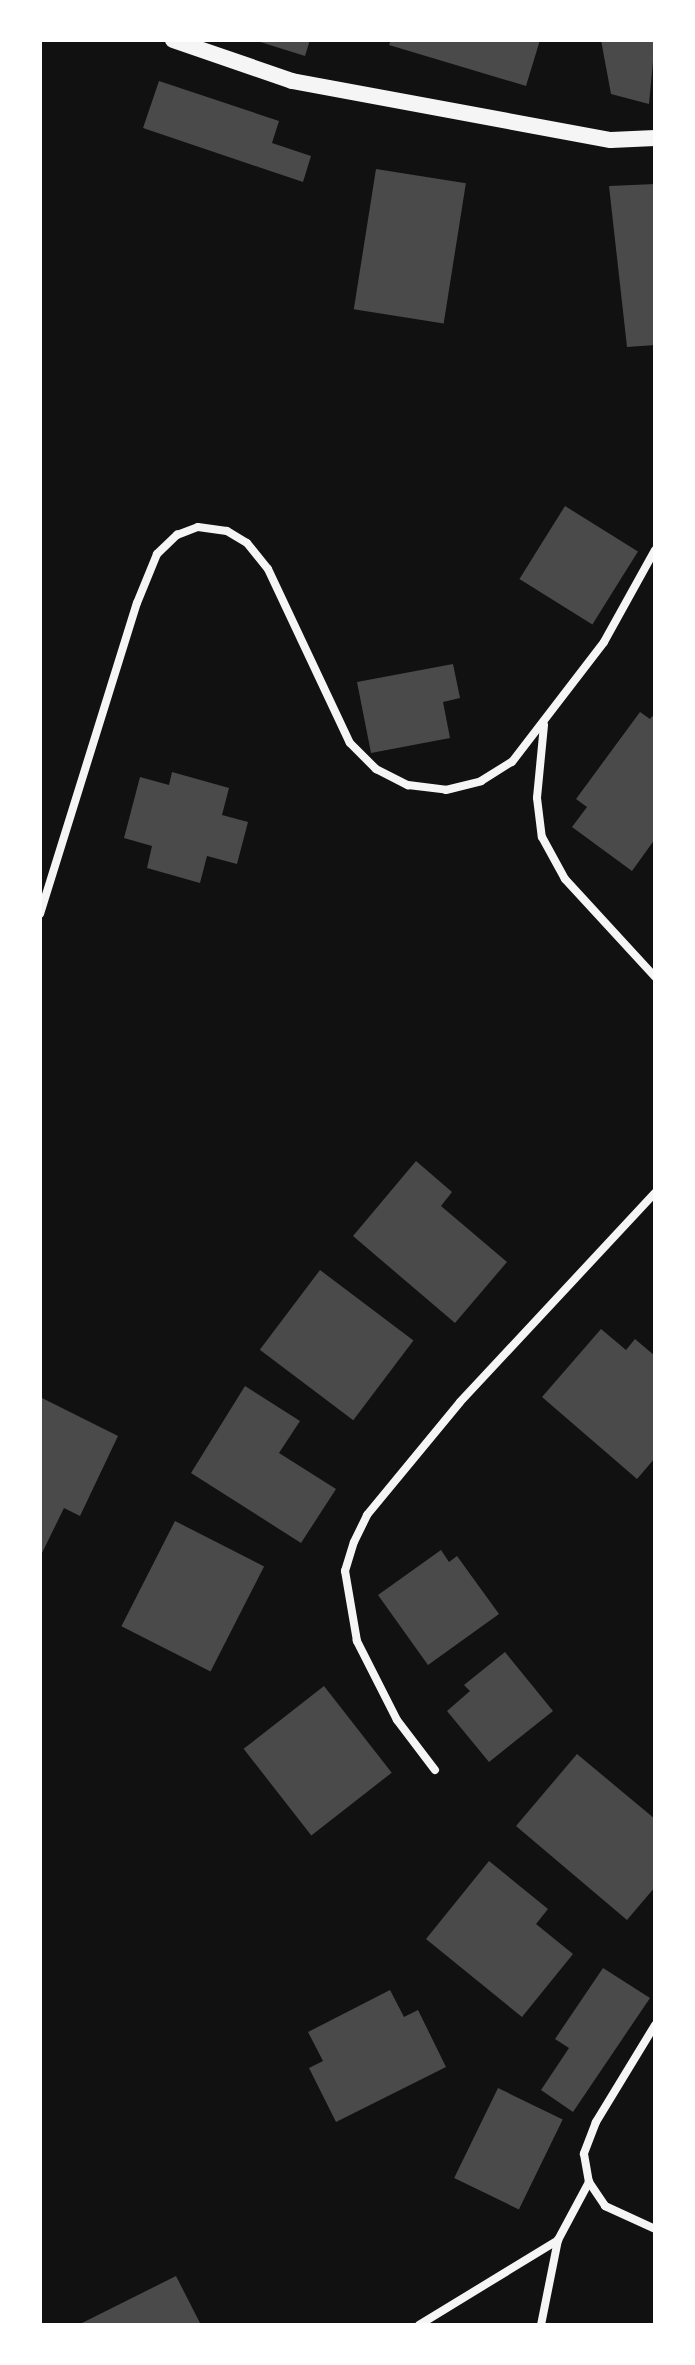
<!DOCTYPE html>
<style>
body{margin:0}
#map{position:relative;width:695px;height:2365px;overflow:hidden;background:#111;font-family:Montserrat,sans-serif}
div>[style]{position:absolute}
.building>*{inset:0;background:#4a4a4a;transform-origin:0 0}
.minor>*{height:8px;margin:-4px;padding:0 4px;transform-origin:4px;border-radius:4px;background:#f5f5f5}
.secondary>*{height:16px;margin:-8px;padding:0 8px;transform-origin:8px;border-radius:8px;background:#f5f5f5}
span{translate:-50% -50%;white-space:nowrap;text-align:center;line-height:1.15;-webkit-text-stroke:8px #fff;paint-order:stroke}
.frame{position:absolute;inset:0;border:42px solid #fff;pointer-events:none}
</style>
<div id="map">
<div class="building">
<div style="clip-path:polygon(254px 40px,310px 40px,305px 56px)"></div>
<div style="clip-path:polygon(391px 40px,540px 40px,526px 86px,389px 45px)"></div>
<div style="clip-path:polygon(601px 40px,655px 40px,649px 104px,611px 94px)"></div>
<div style="clip-path:polygon(159px 81px,279px 121px,272px 143px,311px 156px,303px 182px,143px 128px)"></div>
<div style="left:376px;top:169px;width:91px;height:142px;rotate:9deg"></div>
<div style="clip-path:polygon(655px 184px,655px 345px,627px 347px,609px 186px)"></div>
<div style="left:565px;top:506px;width:86px;height:86px;rotate:32deg"></div>
<div style="clip-path:polygon(453px 664px,460px 698px,443px 702px,450px 738px,371px 753px,357px 682px)"></div>
<div style="clip-path:polygon(640px 712px,650px 719px,655px 713px,655px 839px,632px 871px,572px 827px,587px 807px,576px 799px)"></div>
<div style="clip-path:polygon(172px 772px,229px 788px,222px 815px,248px 822px,237px 864px,207px 856px,200px 883px,147px 868px,152px 846px,124px 838px,140px 777px,169px 785px)"></div>
<div style="clip-path:polygon(416px 1161px,452px 1192px,441px 1206px,507px 1262px,455px 1323px,353px 1236px)"></div>
<div style="left:320px;top:1270px;width:117px;height:100px;rotate:37deg"></div>
<div style="clip-path:polygon(601px 1329px,626px 1350px,635px 1339px,655px 1356px,655px 1458px,637px 1479px,542px 1397px)"></div>
<div style="clip-path:polygon(245px 1386px,300px 1421px,279px 1453px,336px 1489px,301px 1543px,191px 1473px)"></div>
<div style="clip-path:polygon(40px 1397px,118px 1436px,80px 1516px,64px 1508px,40px 1557px)"></div>
<div style="left:175px;top:1521px;width:100px;height:118px;rotate:27deg"></div>
<div style="clip-path:polygon(441px 1550px,449px 1562px,457px 1556px,499px 1614px,428px 1665px,378px 1595px)"></div>
<div style="clip-path:polygon(505px 1652px,553px 1711px,489px 1762px,447px 1711px,470px 1691px,464px 1685px)"></div>
<div style="left:324px;top:1686px;width:110px;height:102px;rotate:52deg"></div>
<div style="clip-path:polygon(577px 1754px,655px 1819px,655px 1887px,627px 1920px,516px 1826px)"></div>
<div style="clip-path:polygon(489px 1861px,548px 1909px,536px 1924px,573px 1954px,522px 2017px,426px 1939px)"></div>
<div style="clip-path:polygon(603px 1968px,650px 1998px,573px 2112px,541px 2090px,569px 2048px,555px 2039px)"></div>
<div style="clip-path:polygon(390px 1990px,404px 2017px,418px 2010px,446px 2067px,336px 2122px,309px 2068px,323px 2061px,308px 2032px)"></div>
<div style="left:498px;top:2088px;width:72px;height:100px;rotate:26deg"></div>
<div style="clip-path:polygon(176px 2276px,201px 2325px,78px 2325px)"></div>
</div>
<div class="minor">
<div style="left:544px;top:725px;width:73px;rotate:95.5deg"></div>
<div style="left:537px;top:798px;width:39px;rotate:83deg"></div>
<div style="left:542px;top:837px;width:48px;rotate:61.3deg"></div>
<div style="left:565px;top:879px;width:133px;rotate:47.4deg"></div>
<div style="left:40px;top:914px;width:326px;rotate:-72.7deg"></div>
<div style="left:137px;top:603px;width:53px;rotate:-67.8deg"></div>
<div style="left:157px;top:554px;width:28px;rotate:-44deg"></div>
<div style="left:177px;top:535px;width:22px;rotate:-21deg"></div>
<div style="left:198px;top:527px;width:29px;rotate:8deg"></div>
<div style="left:227px;top:531px;width:23px;rotate:31deg"></div>
<div style="left:247px;top:543px;width:33px;rotate:51deg"></div>
<div style="left:268px;top:569px;width:192px;rotate:64.8deg"></div>
<div style="left:350px;top:743px;width:37px;rotate:45deg"></div>
<div style="left:376px;top:769px;width:36px;rotate:27deg"></div>
<div style="left:408px;top:785px;width:38px;rotate:7deg"></div>
<div style="left:446px;top:790px;width:36px;rotate:-14deg"></div>
<div style="left:481px;top:781px;width:36px;rotate:-32deg"></div>
<div style="left:512px;top:762px;width:151px;rotate:-52.5deg"></div>
<div style="left:604px;top:642px;width:105px;rotate:-61deg"></div>
<div style="left:435px;top:1770px;width:63px;rotate:-127.2deg"></div>
<div style="left:397px;top:1720px;width:89px;rotate:-116.9deg"></div>
<div style="left:357px;top:1641px;width:71px;rotate:-99.7deg"></div>
<div style="left:345px;top:1571px;width:30px;rotate:-73deg"></div>
<div style="left:354px;top:1542px;width:30px;rotate:-64deg"></div>
<div style="left:367px;top:1515px;width:146px;rotate:-50.5deg"></div>
<div style="left:460px;top:1402px;width:286px;rotate:-47deg"></div>
<div style="left:655px;top:2025px;width:114px;rotate:121.3deg"></div>
<div style="left:596px;top:2122px;width:34px;rotate:111deg"></div>
<div style="left:584px;top:2154px;width:28px;rotate:80deg"></div>
<div style="left:589px;top:2182px;width:29px;rotate:56deg"></div>
<div style="left:605px;top:2206px;width:55px;rotate:24.7deg"></div>
<div style="left:419px;top:2325px;width:163px;rotate:-31.4deg"></div>
<div style="left:558px;top:2240px;width:66px;rotate:-61.9deg"></div>
<div style="left:541px;top:2325px;width:87px;rotate:-78.7deg"></div>
</div>
<div class="secondary">
<div style="left:173px;top:40px;width:126px;rotate:19deg"></div>
<div style="left:292px;top:81px;width:324px;rotate:10.5deg"></div>
<div style="left:611px;top:140px;width:44px;rotate:-2.6deg"></div>
</div>
<div class="frame"></div>
</div>
